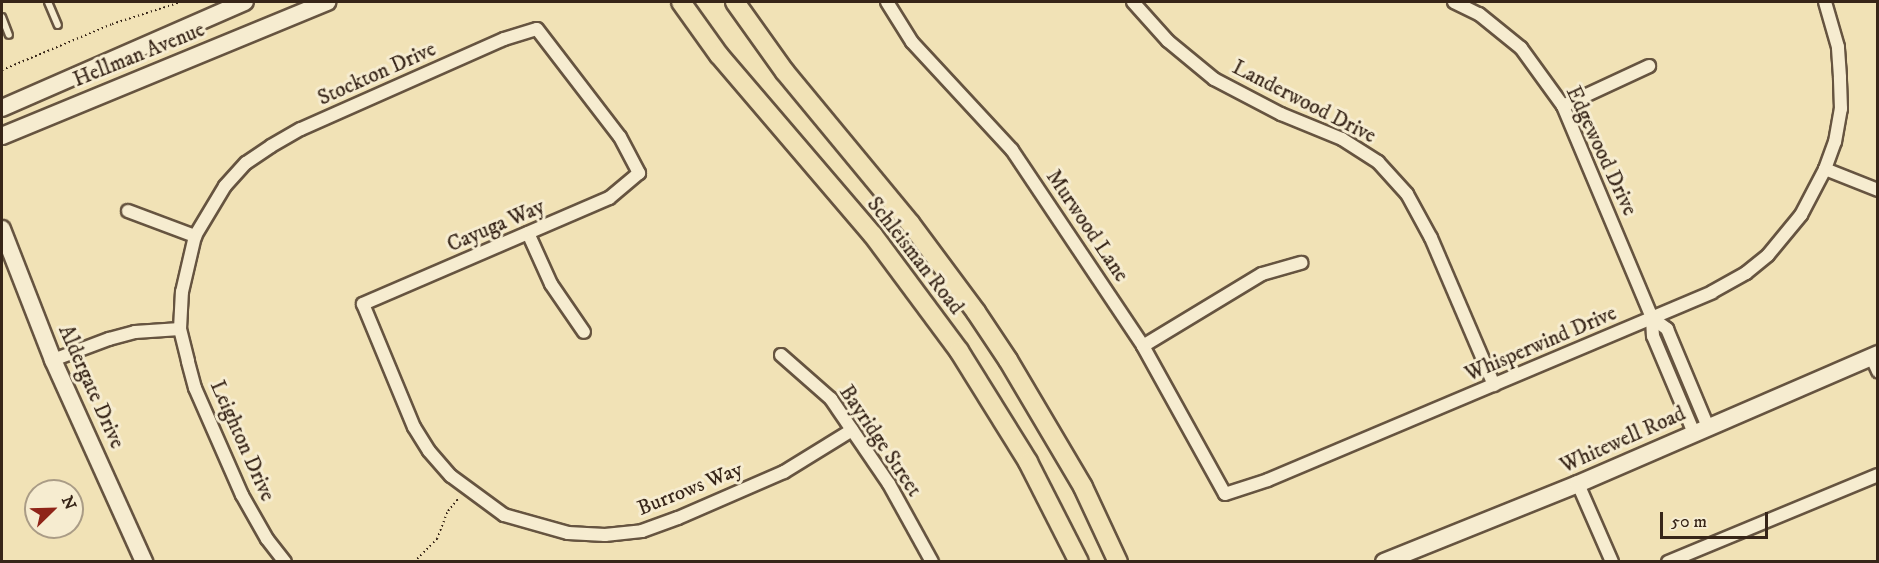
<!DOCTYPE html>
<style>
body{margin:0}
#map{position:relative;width:1879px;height:563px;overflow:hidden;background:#f1e2b6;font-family:"IM FELL DW Pica",serif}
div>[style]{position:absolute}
.path>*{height:2px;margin-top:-1px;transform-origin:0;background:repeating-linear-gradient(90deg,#372518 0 1.5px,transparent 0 4.5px)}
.roads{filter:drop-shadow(2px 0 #665440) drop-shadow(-2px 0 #665440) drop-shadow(0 2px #665440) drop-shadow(0 -2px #665440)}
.lane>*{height:6px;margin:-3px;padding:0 3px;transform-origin:3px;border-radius:3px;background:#f6ecd0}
.street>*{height:12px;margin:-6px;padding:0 6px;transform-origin:6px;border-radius:6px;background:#f6ecd0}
.secondary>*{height:16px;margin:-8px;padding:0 8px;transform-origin:8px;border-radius:8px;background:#f6ecd0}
.primary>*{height:18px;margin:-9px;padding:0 9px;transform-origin:9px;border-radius:9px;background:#f1e2b6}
span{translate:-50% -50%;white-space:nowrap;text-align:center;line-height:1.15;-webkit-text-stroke:6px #f6ecd0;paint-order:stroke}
.street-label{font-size:21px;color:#372518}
.frame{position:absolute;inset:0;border:3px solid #372518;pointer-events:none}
.north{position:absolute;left:24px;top:479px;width:60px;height:60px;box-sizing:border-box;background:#f6ecd0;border:2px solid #aa9c86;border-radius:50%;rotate:67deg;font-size:16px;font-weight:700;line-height:24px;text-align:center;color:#372518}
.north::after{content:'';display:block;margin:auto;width:21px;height:27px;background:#8f2418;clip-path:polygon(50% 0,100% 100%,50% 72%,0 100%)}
.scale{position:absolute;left:1660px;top:512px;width:108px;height:27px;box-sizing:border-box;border:3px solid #372518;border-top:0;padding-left:8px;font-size:18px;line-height:21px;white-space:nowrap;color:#372518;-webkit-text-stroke:4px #f6ecd0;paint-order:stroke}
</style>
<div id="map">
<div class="path">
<div style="left:2px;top:70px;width:119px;rotate:-22.7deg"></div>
<div style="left:112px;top:24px;width:72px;rotate:-17.7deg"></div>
<div style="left:414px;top:562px;width:33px;rotate:-45deg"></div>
<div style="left:437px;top:539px;width:30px;rotate:-69deg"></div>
<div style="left:448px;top:511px;width:17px;rotate:-50deg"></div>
</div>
<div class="roads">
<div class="lane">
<div style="left:48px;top:2px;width:25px;rotate:67deg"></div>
<div style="left:2px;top:17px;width:19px;rotate:69deg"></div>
</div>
<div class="street">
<div style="left:887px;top:2px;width:47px;rotate:58deg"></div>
<div style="left:912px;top:42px;width:147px;rotate:47.2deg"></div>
<div style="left:1012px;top:150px;width:236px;rotate:56.2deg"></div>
<div style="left:1143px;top:346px;width:169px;rotate:61deg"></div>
<div style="left:1225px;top:494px;width:45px;rotate:-18deg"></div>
<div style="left:1268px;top:480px;width:482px;rotate:-22.9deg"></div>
<div style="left:1712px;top:292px;width:39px;rotate:-29deg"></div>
<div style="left:1746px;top:273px;width:28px;rotate:-39deg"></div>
<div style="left:1768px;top:255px;width:52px;rotate:-50.5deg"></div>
<div style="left:1801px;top:215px;width:52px;rotate:-62.4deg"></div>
<div style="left:1825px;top:169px;width:29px;rotate:-70deg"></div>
<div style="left:1835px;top:142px;width:34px;rotate:-80deg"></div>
<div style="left:1841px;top:109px;width:32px;rotate:-92deg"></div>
<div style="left:1840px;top:77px;width:30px;rotate:-94deg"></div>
<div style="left:1838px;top:47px;width:47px;rotate:-106.1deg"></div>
<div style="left:1133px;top:2px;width:52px;rotate:48.1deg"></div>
<div style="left:1168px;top:41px;width:60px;rotate:39.6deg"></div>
<div style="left:1214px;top:79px;width:76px;rotate:27.6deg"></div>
<div style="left:1281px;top:114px;width:66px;rotate:22.3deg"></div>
<div style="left:1342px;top:139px;width:43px;rotate:32.6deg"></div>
<div style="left:1378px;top:162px;width:43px;rotate:47.8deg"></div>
<div style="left:1407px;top:194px;width:50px;rotate:61.4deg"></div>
<div style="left:1431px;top:238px;width:160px;rotate:66.8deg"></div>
<div style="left:1454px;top:2px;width:28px;rotate:26deg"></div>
<div style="left:1479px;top:14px;width:54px;rotate:39deg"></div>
<div style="left:1521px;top:48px;width:72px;rotate:54.1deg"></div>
<div style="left:1563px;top:106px;width:230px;rotate:67.2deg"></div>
<div style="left:1652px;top:318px;width:18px;rotate:87deg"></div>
<div style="left:1653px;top:336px;width:105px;rotate:67.1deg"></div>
<div style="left:1563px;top:106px;width:95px;rotate:-24.9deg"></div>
<div style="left:1825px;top:169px;width:57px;rotate:21.6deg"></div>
<div style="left:128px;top:211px;width:72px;rotate:20.5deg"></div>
<div style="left:528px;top:233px;width:56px;rotate:65.7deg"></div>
<div style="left:551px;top:284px;width:58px;rotate:55.5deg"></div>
<div style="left:1652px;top:318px;width:19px;rotate:36deg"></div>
<div style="left:1667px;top:329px;width:106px;rotate:67.3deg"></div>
<div style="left:1143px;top:346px;width:139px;rotate:-31.2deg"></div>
<div style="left:1262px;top:274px;width:41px;rotate:-15.8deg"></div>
<div style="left:781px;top:355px;width:67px;rotate:41.3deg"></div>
<div style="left:831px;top:399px;width:103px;rotate:55.7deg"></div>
<div style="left:889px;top:484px;width:89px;rotate:61.1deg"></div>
<div style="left:1871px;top:356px;width:17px;rotate:65deg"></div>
<div style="left:53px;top:360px;width:60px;rotate:-20.6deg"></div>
<div style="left:109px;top:339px;width:27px;rotate:-15deg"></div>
<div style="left:135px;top:332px;width:45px;rotate:-3.8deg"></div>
<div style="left:1578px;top:484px;width:85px;rotate:66.4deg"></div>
<div style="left:285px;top:562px;width:29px;rotate:-128deg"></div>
<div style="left:267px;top:539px;width:51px;rotate:-119.6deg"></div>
<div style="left:242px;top:495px;width:117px;rotate:-113.7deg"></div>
<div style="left:195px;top:388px;width:28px;rotate:-105deg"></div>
<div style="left:188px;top:361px;width:33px;rotate:-104deg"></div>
<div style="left:180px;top:329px;width:37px;rotate:-87deg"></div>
<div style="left:182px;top:292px;width:57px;rotate:-76.9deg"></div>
<div style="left:195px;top:236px;width:58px;rotate:-59deg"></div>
<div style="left:225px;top:186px;width:31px;rotate:-48deg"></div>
<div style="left:246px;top:163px;width:30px;rotate:-34deg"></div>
<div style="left:271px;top:146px;width:34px;rotate:-30deg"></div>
<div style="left:301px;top:129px;width:222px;rotate:-23.9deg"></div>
<div style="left:504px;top:39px;width:34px;rotate:-17deg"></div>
<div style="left:537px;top:29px;width:136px;rotate:52.5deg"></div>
<div style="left:620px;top:137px;width:41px;rotate:62.2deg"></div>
<div style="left:639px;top:173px;width:39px;rotate:140deg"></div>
<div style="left:609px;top:198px;width:268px;rotate:156.7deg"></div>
<div style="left:363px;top:304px;width:133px;rotate:67.5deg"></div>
<div style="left:414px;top:427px;width:28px;rotate:58deg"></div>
<div style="left:429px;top:451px;width:33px;rotate:49deg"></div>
<div style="left:451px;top:476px;width:66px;rotate:36.3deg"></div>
<div style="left:504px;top:515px;width:66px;rotate:15.7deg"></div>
<div style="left:568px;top:533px;width:37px;rotate:3deg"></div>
<div style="left:605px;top:535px;width:37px;rotate:-6deg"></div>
<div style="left:642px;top:531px;width:38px;rotate:-20deg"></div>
<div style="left:678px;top:518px;width:116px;rotate:-23.5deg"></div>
<div style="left:784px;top:472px;width:80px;rotate:-31.7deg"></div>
<div style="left:1668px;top:562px;width:227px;rotate:-22.5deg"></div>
</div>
<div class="secondary">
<div style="left:2px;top:108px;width:265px;rotate:-23.6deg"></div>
<div style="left:2px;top:136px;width:352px;rotate:-22.4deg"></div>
<div style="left:2px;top:229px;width:141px;rotate:68.7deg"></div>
<div style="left:53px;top:360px;width:222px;rotate:65.7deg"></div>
<div style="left:1384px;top:562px;width:209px;rotate:-21.9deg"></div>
<div style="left:1578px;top:484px;width:327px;rotate:-23.4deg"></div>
</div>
<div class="primary">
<div style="left:681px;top:2px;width:65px;rotate:54.4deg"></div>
<div style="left:719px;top:55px;width:237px;rotate:49.5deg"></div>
<div style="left:873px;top:235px;width:144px;rotate:53.4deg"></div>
<div style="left:959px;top:351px;width:131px;rotate:58.1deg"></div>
<div style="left:1028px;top:462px;width:112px;rotate:63deg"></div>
<div style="left:735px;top:2px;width:86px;rotate:54.5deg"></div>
<div style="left:785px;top:72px;width:196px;rotate:50.4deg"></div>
<div style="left:910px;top:223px;width:111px;rotate:53.4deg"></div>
<div style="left:976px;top:312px;width:58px;rotate:56.3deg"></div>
<div style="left:1008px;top:360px;width:147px;rotate:59.4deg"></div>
<div style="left:1083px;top:487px;width:83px;rotate:65deg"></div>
</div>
</div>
<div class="street-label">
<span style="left:139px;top:55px;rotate:-22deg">Hellman Avenue</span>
<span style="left:377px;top:74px;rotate:-24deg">Stockton Drive</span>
<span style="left:1304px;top:102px;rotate:27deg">Landerwood Drive</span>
<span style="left:1601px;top:151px;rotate:65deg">Edgewood Drive</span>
<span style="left:496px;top:226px;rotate:-23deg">Cayuga Way</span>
<span style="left:1087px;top:226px;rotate:56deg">Murwood Lane</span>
<span style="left:915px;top:256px;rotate:52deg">Schleisman Road</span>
<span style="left:1541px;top:344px;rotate:-23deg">Whisperwind Drive</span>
<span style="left:91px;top:387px;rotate:66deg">Aldergate Drive</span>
<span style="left:1623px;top:440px;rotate:-24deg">Whitewell Road</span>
<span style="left:242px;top:441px;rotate:66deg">Leighton Drive</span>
<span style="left:880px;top:441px;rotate:56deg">Bayridge Street</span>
<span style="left:690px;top:489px;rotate:-22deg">Burrows Way</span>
</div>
<div class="frame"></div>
<div class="north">N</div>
<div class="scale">50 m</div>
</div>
